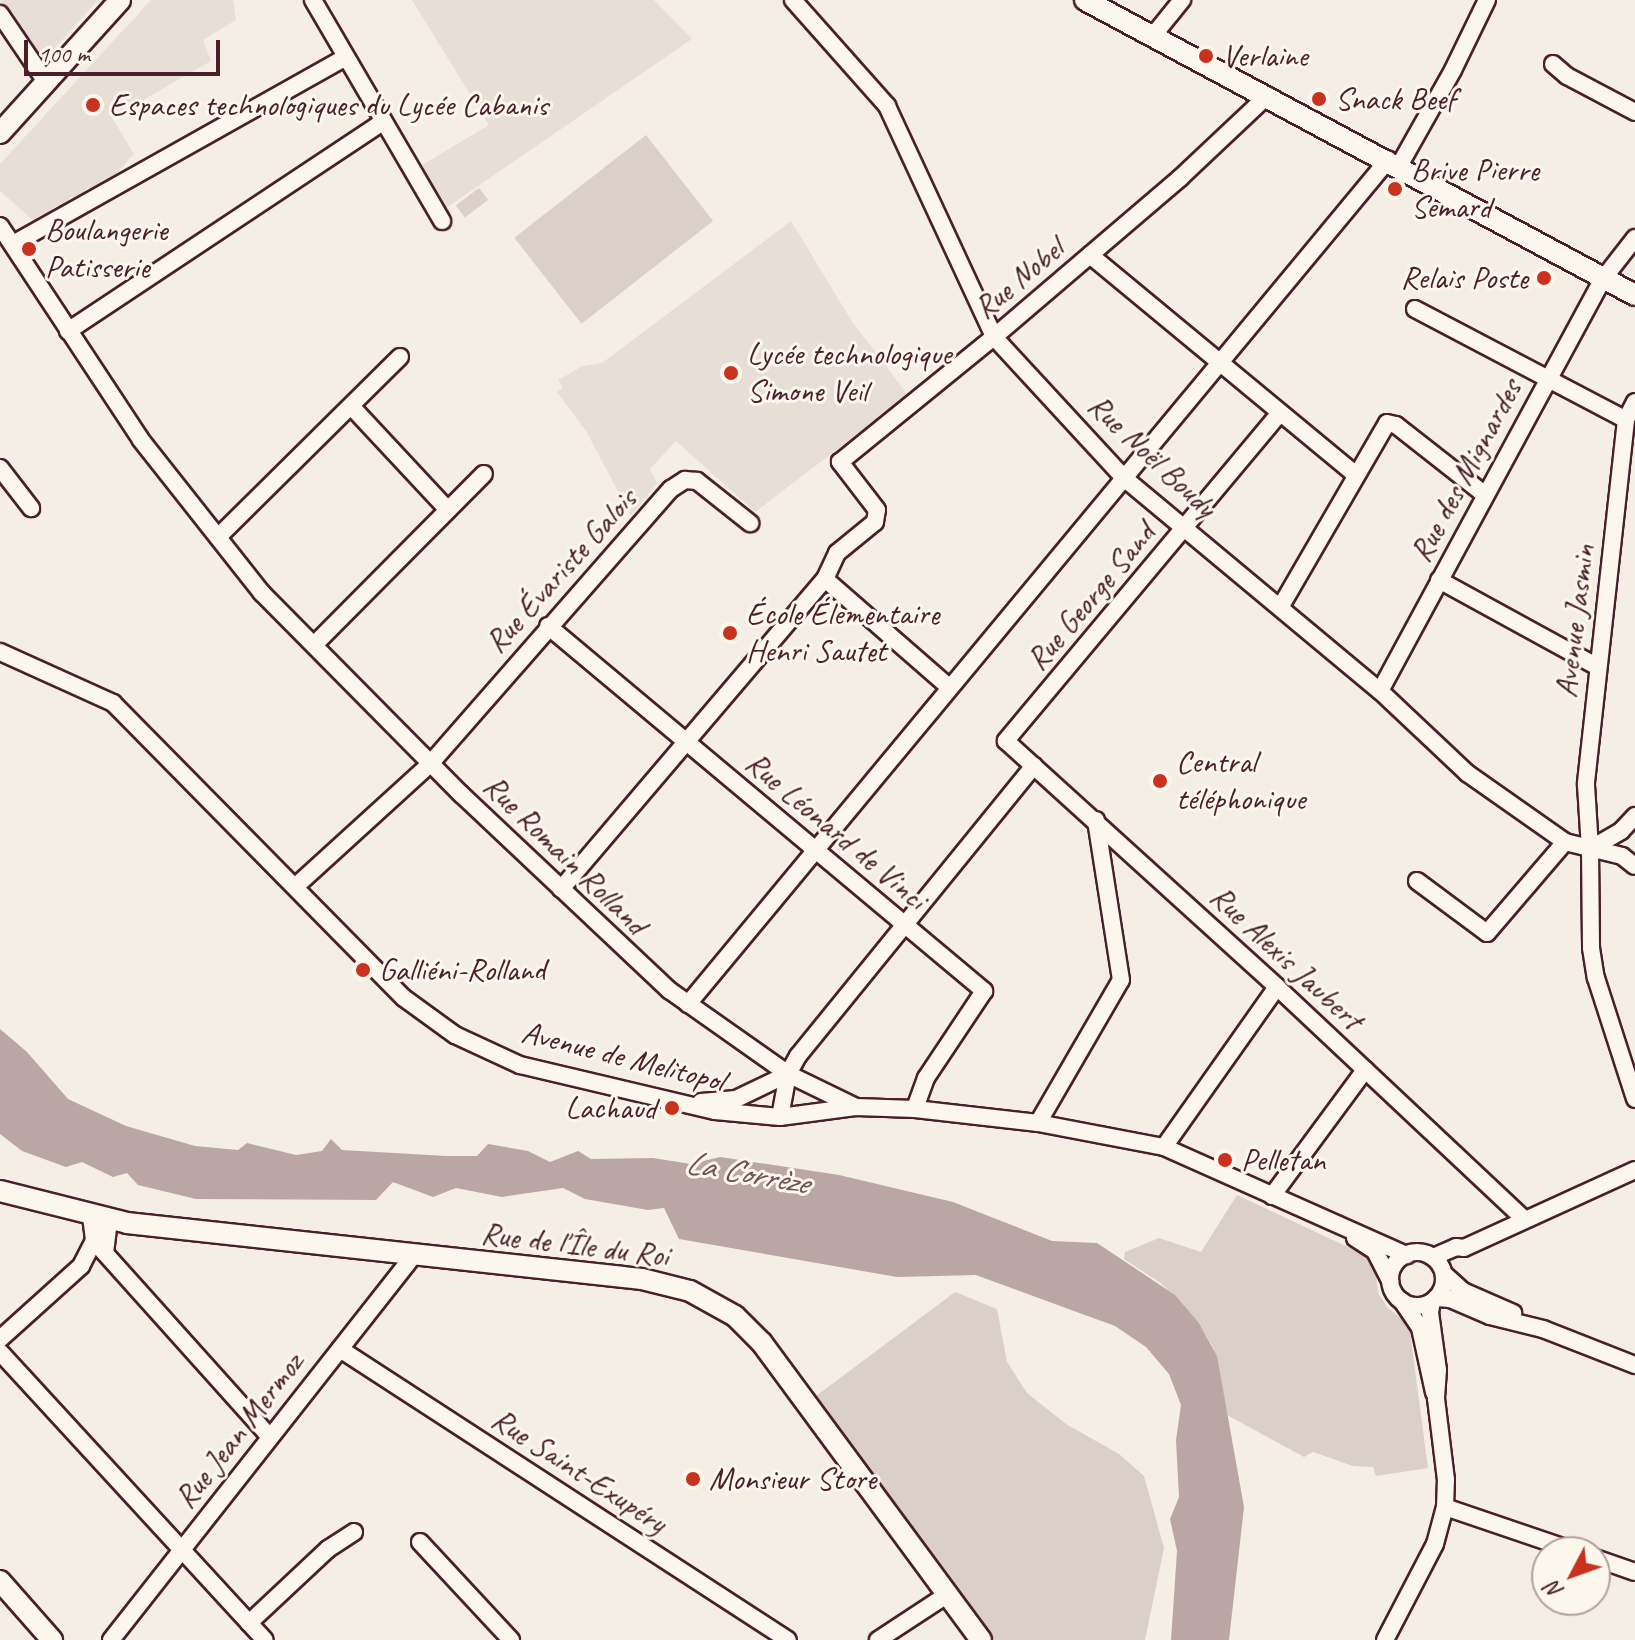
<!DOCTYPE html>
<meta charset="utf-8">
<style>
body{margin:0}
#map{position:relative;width:1635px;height:1640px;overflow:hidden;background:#f4eee4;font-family:Caveat,sans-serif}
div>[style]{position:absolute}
.built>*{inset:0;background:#e7dfd6}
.green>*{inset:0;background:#dbd0c9;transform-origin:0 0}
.water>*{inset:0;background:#baa7a5}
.roads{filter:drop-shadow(2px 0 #4a1f2b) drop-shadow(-2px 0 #4a1f2b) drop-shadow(0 2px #4a1f2b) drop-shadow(0 -2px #4a1f2b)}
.minor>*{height:16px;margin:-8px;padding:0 8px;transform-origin:8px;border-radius:8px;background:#fbf7ec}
.minor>.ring{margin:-8px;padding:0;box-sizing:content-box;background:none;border:16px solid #fbf7ec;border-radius:50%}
.major>*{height:20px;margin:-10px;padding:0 10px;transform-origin:10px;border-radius:10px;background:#fbf7ec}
.dots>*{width:22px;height:22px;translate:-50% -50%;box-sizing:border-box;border:4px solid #fbf7ec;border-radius:50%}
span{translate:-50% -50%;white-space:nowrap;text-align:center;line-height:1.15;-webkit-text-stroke:6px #fbf7ec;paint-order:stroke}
.poi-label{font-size:32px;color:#4a1f2b}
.left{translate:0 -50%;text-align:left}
.right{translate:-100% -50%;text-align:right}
.street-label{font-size:32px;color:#4a1f2b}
.water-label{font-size:34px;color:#714f56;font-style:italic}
.north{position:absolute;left:1531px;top:1536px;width:80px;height:80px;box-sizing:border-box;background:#fbf7ec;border:2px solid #b4a19f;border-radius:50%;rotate:229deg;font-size:22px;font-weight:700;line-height:32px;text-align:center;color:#4a1f2b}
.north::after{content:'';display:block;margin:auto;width:28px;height:36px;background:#c8321e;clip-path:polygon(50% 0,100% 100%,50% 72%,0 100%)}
.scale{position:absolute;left:24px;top:40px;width:196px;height:36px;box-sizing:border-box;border:4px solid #4a1f2b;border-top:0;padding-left:10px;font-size:24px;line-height:28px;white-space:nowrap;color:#4a1f2b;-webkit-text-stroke:6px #fbf7ec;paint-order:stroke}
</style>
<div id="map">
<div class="built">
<div style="clip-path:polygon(0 0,98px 0,48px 56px,35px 51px)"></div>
<div style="clip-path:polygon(151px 0,233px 0,236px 20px,203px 40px,211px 61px,112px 118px,134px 154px,109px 182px,104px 179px,93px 191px,88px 187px,77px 200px,72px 196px,61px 208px,56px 205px,45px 217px,41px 214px,34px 221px,0 191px,0 164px)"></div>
<div style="clip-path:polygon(412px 0,654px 0,692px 39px,446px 208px,422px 165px,489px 125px)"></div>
<div style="clip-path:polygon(791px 221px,851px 320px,908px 395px,755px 512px,676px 441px,650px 469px,657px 483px,631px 516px,586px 431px,557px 392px,563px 388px,558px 380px,583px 366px,602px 363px)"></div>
</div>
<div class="green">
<div style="left:646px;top:135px;width:109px;height:167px;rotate:52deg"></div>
<div style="left:479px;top:188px;width:15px;height:29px;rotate:53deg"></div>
<div style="clip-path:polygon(1237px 1195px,1367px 1256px,1375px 1269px,1378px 1293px,1387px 1307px,1409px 1325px,1428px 1468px,1376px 1476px,1373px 1467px,1353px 1466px,1313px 1452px,1304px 1457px,1227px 1415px,1214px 1349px,1199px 1323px,1162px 1284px,1124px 1259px,1125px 1252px,1159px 1238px,1201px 1252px)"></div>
<div style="clip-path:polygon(955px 1292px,997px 1309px,1007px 1362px,1027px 1393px,1066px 1424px,1119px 1454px,1144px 1476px,1164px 1548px,1145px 1640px,994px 1640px,816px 1396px)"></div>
</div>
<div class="water">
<div style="clip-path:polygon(0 1029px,27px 1052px,68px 1099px,126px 1126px,195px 1146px,238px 1150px,247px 1143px,296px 1155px,322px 1151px,331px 1139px,342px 1150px,446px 1156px,477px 1156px,488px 1144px,528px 1151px,550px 1162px,578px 1151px,591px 1159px,653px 1158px,691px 1164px,720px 1157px,839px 1175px,953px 1202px,1052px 1241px,1097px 1243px,1175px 1295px,1199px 1323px,1217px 1356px,1244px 1507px,1229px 1640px,1171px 1640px,1177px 1551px,1170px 1519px,1179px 1497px,1176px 1440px,1181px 1405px,1169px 1374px,1146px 1347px,1115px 1326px,976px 1275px,897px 1277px,679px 1239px,664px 1208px,648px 1210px,585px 1199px,563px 1188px,502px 1197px,456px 1188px,433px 1197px,393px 1182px,376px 1200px,196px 1199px,138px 1185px,127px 1173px,113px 1177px,82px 1162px,66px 1167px,22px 1151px,0 1134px)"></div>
</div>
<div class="roads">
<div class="minor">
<div style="left:313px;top:0;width:256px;rotate:59.7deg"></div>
<div style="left:793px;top:0;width:142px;rotate:48.4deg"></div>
<div style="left:887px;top:106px;width:255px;rotate:65.1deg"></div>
<div style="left:994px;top:337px;width:192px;rotate:47.3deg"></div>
<div style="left:1124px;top:478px;width:333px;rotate:39.8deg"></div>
<div style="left:1380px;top:691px;width:120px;rotate:43.3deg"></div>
<div style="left:1467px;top:773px;width:120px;rotate:35.1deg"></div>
<div style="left:1565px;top:842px;width:59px;rotate:13.8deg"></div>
<div style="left:1622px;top:856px;width:16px;rotate:38deg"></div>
<div style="left:0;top:14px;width:82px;rotate:55.9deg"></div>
<div style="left:1152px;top:37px;width:48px;rotate:-51deg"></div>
<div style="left:1553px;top:64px;width:18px;rotate:41deg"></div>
<div style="left:1567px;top:76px;width:77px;rotate:27.9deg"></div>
<div style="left:1399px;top:166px;width:110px;rotate:-60.6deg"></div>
<div style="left:1453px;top:70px;width:78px;rotate:-64.1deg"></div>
<div style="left:0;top:226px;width:256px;rotate:56.6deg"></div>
<div style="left:141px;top:440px;width:195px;rotate:51.7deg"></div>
<div style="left:262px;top:593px;width:283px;rotate:45.3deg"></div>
<div style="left:461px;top:794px;width:286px;rotate:43.3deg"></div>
<div style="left:669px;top:990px;width:146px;rotate:35.2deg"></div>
<div style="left:788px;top:1074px;width:76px;rotate:25.9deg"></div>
<div style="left:856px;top:1107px;width:59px;rotate:1.9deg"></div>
<div style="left:915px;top:1109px;width:124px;rotate:6.5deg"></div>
<div style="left:1038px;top:1123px;width:128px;rotate:10.8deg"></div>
<div style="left:1164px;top:1147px;width:266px;rotate:24deg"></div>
<div style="left:13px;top:244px;width:381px;rotate:-29.3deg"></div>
<div style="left:1090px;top:255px;width:344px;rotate:39.6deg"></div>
<div style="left:1415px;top:309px;width:238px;rotate:27.7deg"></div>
<div style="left:68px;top:331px;width:378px;rotate:-33.6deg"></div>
<div style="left:1635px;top:402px;width:20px;rotate:117deg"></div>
<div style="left:1626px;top:420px;width:367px;rotate:96.3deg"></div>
<div style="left:1586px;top:785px;width:64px;rotate:86.4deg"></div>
<div style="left:1590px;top:849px;width:99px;rotate:89.4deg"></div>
<div style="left:1591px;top:948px;width:30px;rotate:81deg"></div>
<div style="left:1596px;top:978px;width:127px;rotate:72.1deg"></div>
<div style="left:351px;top:406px;width:142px;rotate:47deg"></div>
<div style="left:1279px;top:414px;width:426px;rotate:129.9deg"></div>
<div style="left:1006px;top:741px;width:366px;rotate:42.2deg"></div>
<div style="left:1277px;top:987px;width:340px;rotate:43.2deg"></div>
<div style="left:0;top:468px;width:51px;rotate:52.2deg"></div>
<div style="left:218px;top:537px;width:256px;rotate:-44.7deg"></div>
<div style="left:825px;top:579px;width:164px;rotate:41.1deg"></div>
<div style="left:1439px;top:580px;width:179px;rotate:28.7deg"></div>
<div style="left:1281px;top:606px;width:211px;rotate:-59.9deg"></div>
<div style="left:1387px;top:423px;width:9px;rotate:13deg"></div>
<div style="left:1396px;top:425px;width:112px;rotate:38.1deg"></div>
<div style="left:548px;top:626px;width:569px;rotate:39.93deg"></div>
<div style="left:984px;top:991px;width:105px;rotate:123.7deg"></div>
<div style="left:926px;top:1078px;width:33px;rotate:110deg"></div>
<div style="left:314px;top:645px;width:241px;rotate:-45.2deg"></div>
<div style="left:0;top:652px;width:124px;rotate:24.3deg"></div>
<div style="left:113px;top:703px;width:414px;rotate:45.4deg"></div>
<div style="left:404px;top:998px;width:63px;rotate:36deg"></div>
<div style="left:455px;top:1035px;width:72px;rotate:24.8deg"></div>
<div style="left:520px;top:1065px;width:200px;rotate:13.3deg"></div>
<div style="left:715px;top:1111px;width:65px;rotate:5.3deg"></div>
<div style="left:780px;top:1117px;width:76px;rotate:-7.6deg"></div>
<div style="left:1380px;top:691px;width:468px;rotate:-61.6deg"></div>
<div style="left:1603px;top:279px;width:52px;rotate:-52deg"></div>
<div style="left:1590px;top:849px;width:36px;rotate:-30deg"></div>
<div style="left:1621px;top:831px;width:21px;rotate:-47deg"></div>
<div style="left:1417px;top:881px;width:87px;rotate:36.6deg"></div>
<div style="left:1487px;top:933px;width:120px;rotate:-49.4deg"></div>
<div style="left:296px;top:886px;width:181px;rotate:-42.3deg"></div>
<div style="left:430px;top:764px;width:366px;rotate:-48.8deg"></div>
<div style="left:671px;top:489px;width:17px;rotate:-33deg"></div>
<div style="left:685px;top:480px;width:12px;rotate:5deg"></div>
<div style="left:697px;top:481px;width:68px;rotate:38.4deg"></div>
<div style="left:561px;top:889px;width:407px;rotate:-49.6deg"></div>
<div style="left:825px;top:579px;width:29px;rotate:-65deg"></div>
<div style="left:837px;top:553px;width:49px;rotate:-39.2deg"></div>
<div style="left:875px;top:522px;width:12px;rotate:-81deg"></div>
<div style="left:877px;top:510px;width:61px;rotate:-127.6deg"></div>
<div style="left:840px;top:462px;width:198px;rotate:-39.1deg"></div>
<div style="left:994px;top:337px;width:245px;rotate:-40.5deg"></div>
<div style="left:1180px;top:178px;width:120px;rotate:-43.3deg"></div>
<div style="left:688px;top:1004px;width:1097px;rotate:-50.33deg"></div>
<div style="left:701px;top:1102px;width:35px;rotate:-5deg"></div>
<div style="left:736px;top:1099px;width:58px;rotate:-25.7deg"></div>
<div style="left:780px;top:1117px;width:44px;rotate:-79.5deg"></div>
<div style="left:788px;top:1074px;width:21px;rotate:-61deg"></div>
<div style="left:798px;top:1056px;width:374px;rotate:-50.9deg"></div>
<div style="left:1038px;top:1123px;width:165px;rotate:-59.9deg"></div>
<div style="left:1121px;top:980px;width:162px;rotate:-98.9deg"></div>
<div style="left:1164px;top:1147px;width:196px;rotate:-54.8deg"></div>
<div style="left:1272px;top:1196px;width:157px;rotate:-53.6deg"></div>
<div style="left:91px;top:1216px;width:25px;rotate:83deg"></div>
<div style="left:94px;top:1241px;width:263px;rotate:48.1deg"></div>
<div style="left:1355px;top:1238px;width:24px;rotate:33deg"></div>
<div style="left:1375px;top:1251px;width:34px;rotate:63deg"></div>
<div class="ring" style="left:1390px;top:1252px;width:38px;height:38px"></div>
<div style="left:105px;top:1253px;width:33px;rotate:-83deg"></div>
<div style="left:1433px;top:1257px;width:25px;rotate:-23deg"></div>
<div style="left:1456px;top:1247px;width:8px;rotate:7deg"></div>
<div style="left:1464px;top:1248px;width:188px;rotate:-24.5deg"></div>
<div style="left:1444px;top:1274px;width:25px;rotate:42deg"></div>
<div style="left:1463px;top:1291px;width:55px;rotate:23.7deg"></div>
<div style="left:1436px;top:1298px;width:14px;rotate:4deg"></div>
<div style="left:1450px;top:1299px;width:43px;rotate:23deg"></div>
<div style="left:1490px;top:1316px;width:55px;rotate:13.8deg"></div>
<div style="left:1543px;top:1329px;width:99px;rotate:21.4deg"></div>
<div style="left:1402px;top:1301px;width:32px;rotate:56deg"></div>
<div style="left:1420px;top:1328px;width:66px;rotate:77.7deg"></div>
<div style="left:0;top:1339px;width:109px;rotate:-42deg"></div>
<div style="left:81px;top:1266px;width:28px;rotate:-63deg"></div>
<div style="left:340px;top:1349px;width:534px;rotate:33.01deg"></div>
<div style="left:0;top:1352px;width:391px;rotate:47.4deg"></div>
<div style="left:1445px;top:1507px;width:139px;rotate:18.8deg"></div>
<div style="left:420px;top:1542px;width:134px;rotate:47.1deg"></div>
<div style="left:1595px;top:1558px;width:42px;rotate:19.3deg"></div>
<div style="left:249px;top:1623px;width:108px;rotate:-43.1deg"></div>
<div style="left:328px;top:1549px;width:31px;rotate:-33deg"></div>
<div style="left:111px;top:1640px;width:487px;rotate:-51.8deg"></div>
<div style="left:878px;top:1640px;width:84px;rotate:-33.3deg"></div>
<div style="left:1385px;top:1640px;width:108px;rotate:-62.5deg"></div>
<div style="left:1435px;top:1544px;width:38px;rotate:-75deg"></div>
<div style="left:1445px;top:1507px;width:27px;rotate:-88deg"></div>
<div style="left:1446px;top:1480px;width:83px;rotate:-97deg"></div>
<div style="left:1436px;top:1398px;width:28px;rotate:-86deg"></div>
<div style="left:1438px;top:1370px;width:59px;rotate:-97.9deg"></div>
<div style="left:1430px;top:1312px;width:10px;rotate:-79deg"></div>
</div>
<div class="major">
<div style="left:1085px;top:0;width:624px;rotate:28.21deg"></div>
<div style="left:0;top:133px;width:179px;rotate:-47.9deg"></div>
<div style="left:0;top:1191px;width:131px;rotate:14.1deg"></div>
<div style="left:127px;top:1223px;width:518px;rotate:6.21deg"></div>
<div style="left:642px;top:1279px;width:49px;rotate:14deg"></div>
<div style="left:690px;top:1291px;width:51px;rotate:29.1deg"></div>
<div style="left:735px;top:1316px;width:38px;rotate:45deg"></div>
<div style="left:762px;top:1343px;width:369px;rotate:53.6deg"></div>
<div style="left:0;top:1581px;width:79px;rotate:48.6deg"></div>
</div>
</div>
<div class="dots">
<div style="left:1206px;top:56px;background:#c8321e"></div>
<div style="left:1319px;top:99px;background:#c8321e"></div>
<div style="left:93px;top:105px;background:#c8321e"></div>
<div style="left:1395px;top:189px;background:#c8321e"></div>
<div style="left:29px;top:249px;background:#c8321e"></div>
<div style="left:1544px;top:278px;background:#c8321e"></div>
<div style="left:731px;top:373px;background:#c8321e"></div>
<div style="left:730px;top:633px;background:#c8321e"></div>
<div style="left:1160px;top:781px;background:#c8321e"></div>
<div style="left:363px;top:970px;background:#c8321e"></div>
<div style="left:672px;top:1108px;background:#c8321e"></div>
<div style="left:1225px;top:1160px;background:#c8321e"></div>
<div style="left:693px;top:1479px;background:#c8321e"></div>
</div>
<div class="poi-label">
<span class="left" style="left:1222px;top:56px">Verlaine</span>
<span class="left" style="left:1335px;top:99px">Snack Beef</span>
<span class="left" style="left:109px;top:105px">Espaces technologiques du Lycée Cabanis</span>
<span class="left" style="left:1411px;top:189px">Brive Pierre<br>Semard</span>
<span class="left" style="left:45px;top:249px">Boulangerie<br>Patisserie</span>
<span class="right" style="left:1528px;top:278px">Relais Poste</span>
<span class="left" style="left:747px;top:373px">Lycée technologique<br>Simone Veil</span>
<span class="left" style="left:746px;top:633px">École Élementaire<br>Henri Sautet</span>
<span class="left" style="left:1176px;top:781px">Central<br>téléphonique</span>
<span class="left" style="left:379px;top:970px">Galliéni-Rolland</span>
<span class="right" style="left:656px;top:1108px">Lachaud</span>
<span class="left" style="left:1241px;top:1160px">Pelletan</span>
<span class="left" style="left:709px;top:1479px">Monsieur Store</span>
</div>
<div class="street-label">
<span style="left:1019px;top:279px;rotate:-40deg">Rue Nobel</span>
<span style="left:1152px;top:456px;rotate:43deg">Rue Noël Boudy</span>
<span style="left:1466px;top:471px;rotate:-62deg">Rue des Mignardes</span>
<span style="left:561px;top:571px;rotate:-48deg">Rue Évariste Galois</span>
<span style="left:1091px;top:597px;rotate:-50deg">Rue George Sand</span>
<span style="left:1575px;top:621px;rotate:-83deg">Avenue Jasmin</span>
<span style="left:836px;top:831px;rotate:40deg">Rue Léonard de Vinci</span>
<span style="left:565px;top:855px;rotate:44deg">Rue Romain Rolland</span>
<span style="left:1286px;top:958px;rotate:43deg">Rue Alexis Jaubert</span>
<span style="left:623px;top:1057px;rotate:14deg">Avenue de Melitopol</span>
<span style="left:575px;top:1245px;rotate:7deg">Rue de l'Île du Roi</span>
<span style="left:239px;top:1431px;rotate:-52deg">Rue Jean Mermoz</span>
<span style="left:579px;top:1471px;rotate:33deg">Rue Saint-Exupéry</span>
</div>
<div class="water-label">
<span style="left:747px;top:1172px;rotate:10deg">La Corrèze</span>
</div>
<div class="north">N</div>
<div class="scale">100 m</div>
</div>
